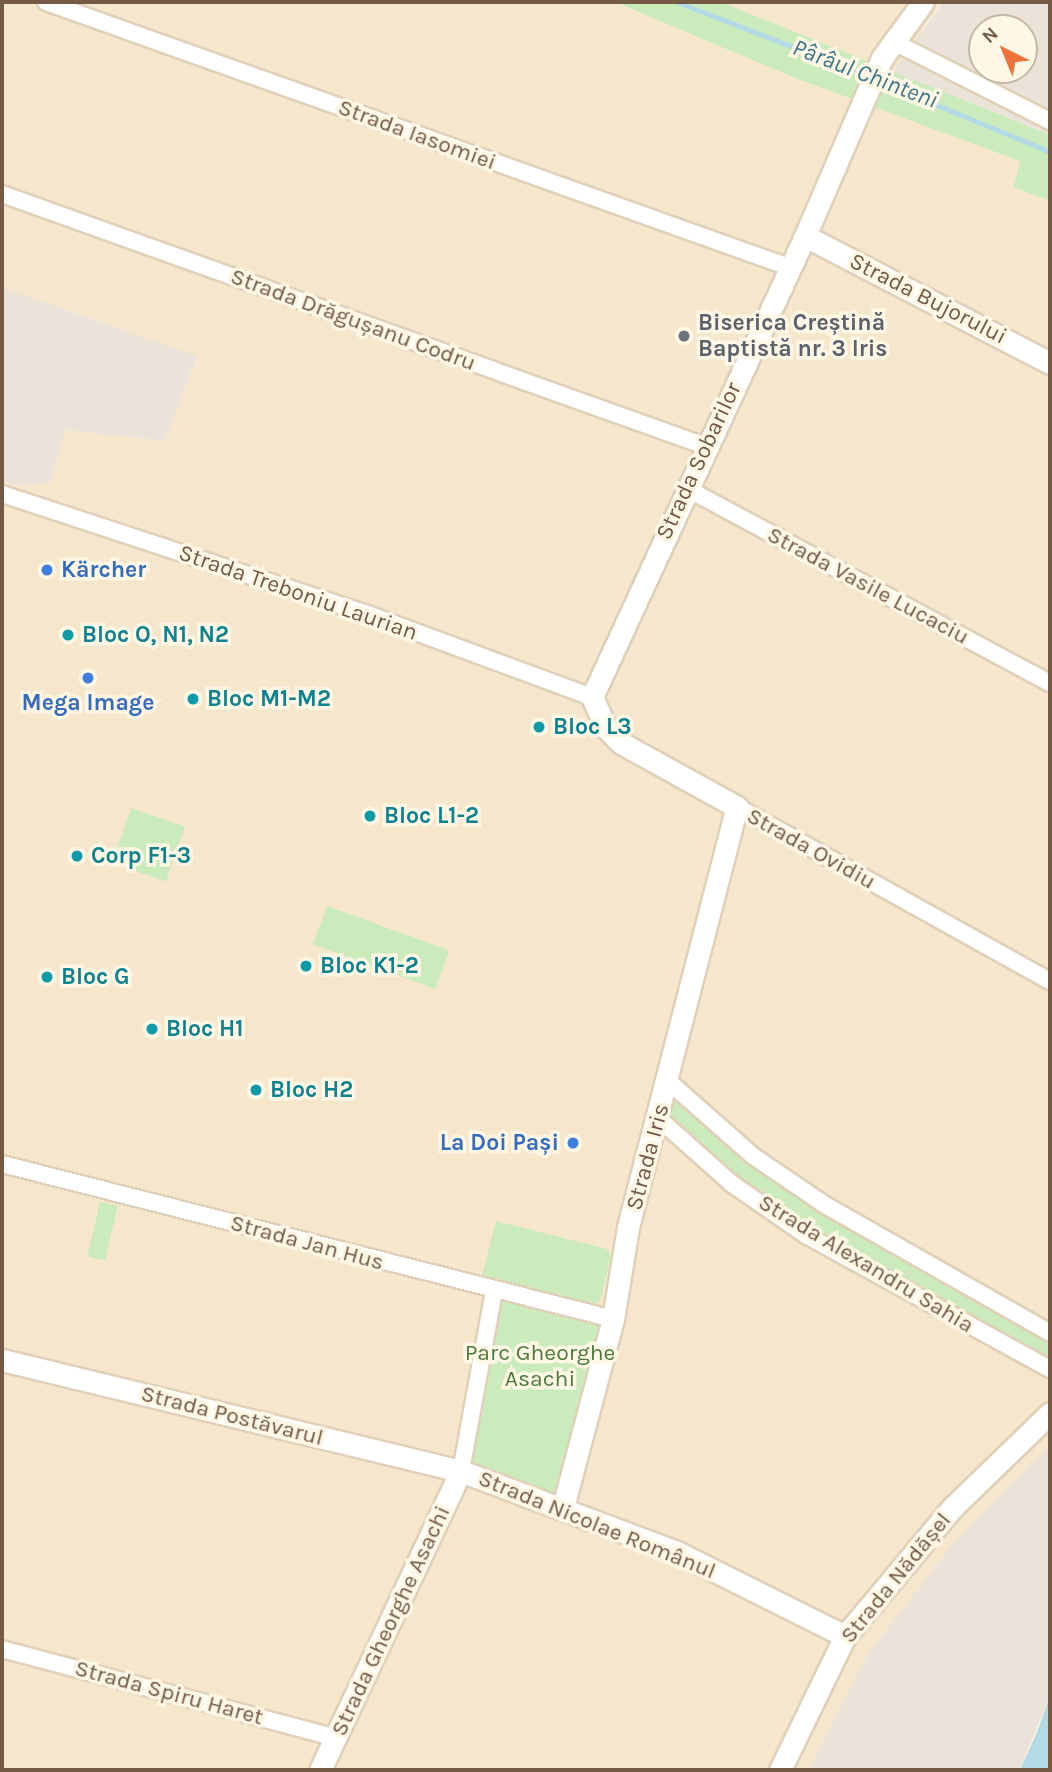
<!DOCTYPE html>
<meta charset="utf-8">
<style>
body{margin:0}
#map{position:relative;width:1052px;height:1772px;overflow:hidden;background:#fdf4dd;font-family:Karla,sans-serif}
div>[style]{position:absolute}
.residential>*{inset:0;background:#f5e6cc}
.industrial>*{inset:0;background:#ebe3da}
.green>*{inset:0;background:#cbebbc;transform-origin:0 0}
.water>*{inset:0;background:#b2dbe7}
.stream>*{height:5px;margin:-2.5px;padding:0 2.5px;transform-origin:2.5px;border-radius:2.5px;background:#b2dbe7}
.roads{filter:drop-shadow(2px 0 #e1d0b9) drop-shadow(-2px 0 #e1d0b9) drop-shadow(0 2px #e1d0b9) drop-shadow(0 -2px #e1d0b9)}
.minor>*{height:16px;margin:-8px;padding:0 8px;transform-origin:8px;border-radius:8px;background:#fff}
.tertiary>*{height:21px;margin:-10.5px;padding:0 10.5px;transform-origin:10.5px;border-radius:10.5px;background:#fff}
.dots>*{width:19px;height:19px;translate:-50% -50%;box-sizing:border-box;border:4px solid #fff7e5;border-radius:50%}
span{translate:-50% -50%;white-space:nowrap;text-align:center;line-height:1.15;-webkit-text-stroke:7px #fff7e5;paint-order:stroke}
.street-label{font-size:23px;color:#745945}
.worship-label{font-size:23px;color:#5b616d;font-weight:700}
.left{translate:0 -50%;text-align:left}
.shop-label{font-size:23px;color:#366cbe;font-weight:700}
.right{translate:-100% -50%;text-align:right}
.culture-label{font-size:23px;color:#0d838f;font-weight:700}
.park-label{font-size:23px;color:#4a7b3c}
.water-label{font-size:24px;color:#3d778a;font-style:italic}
.frame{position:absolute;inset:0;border:4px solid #745945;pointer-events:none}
.north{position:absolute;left:968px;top:14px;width:70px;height:70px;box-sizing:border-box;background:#fff7e5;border:2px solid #c7b8a5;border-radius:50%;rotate:317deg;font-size:19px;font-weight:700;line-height:28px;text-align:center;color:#745945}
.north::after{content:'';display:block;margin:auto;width:24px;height:32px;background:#f0713a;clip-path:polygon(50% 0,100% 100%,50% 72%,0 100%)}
</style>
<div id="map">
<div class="residential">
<div style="clip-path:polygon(2px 2px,615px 2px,795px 78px,1021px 161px,1015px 187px,1050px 201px,1050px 1444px,951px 1546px,868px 1654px,808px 1770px,2px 1770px,2px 481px,19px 486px,66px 430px,165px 441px,197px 356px,2px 287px)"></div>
<div style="clip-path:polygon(721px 2px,942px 2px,893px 72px)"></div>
</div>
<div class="industrial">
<div style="clip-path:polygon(evenodd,943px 2px,1050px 2px,1050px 135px,893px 72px,943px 2px,982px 28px,1024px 28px,1024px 70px,982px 70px,982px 28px)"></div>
<div style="clip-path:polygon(2px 287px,197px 356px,165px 441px,66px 430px,50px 483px,19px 486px,2px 481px)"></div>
<div style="clip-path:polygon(1050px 1444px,1050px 1696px,1020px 1770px,808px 1770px,868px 1654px,951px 1546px)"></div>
</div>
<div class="green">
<div style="clip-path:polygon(615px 2px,721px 2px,1050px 135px,1050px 201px,1014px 187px,1020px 161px,795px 78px)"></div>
<div style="left:131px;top:808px;width:57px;height:58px;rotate:19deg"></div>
<div style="left:327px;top:906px;width:130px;height:41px;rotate:20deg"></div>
<div style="clip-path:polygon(675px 1096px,748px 1163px,822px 1214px,1047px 1339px,1050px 1361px,813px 1231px,735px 1178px,669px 1118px)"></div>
<div style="left:100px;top:1202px;width:18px;height:56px;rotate:13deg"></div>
<div style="clip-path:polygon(496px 1221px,607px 1249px,611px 1255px,600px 1301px,592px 1305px,482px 1276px)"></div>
<div style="clip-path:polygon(494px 1291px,613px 1319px,563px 1507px,461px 1471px)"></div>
</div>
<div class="water">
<div style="clip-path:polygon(1050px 1696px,1050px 1770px,1020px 1770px,1037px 1732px)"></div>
</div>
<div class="stream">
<div style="left:677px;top:2px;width:207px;rotate:21.2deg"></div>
<div style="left:879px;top:81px;width:185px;rotate:22.5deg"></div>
</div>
<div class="roads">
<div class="minor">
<div style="left:46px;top:2px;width:789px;rotate:19.63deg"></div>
<div style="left:892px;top:41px;width:177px;rotate:26.9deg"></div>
<div style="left:2px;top:194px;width:747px;rotate:19.72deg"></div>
<div style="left:686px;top:488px;width:413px;rotate:28.2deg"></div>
<div style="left:2px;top:494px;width:387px;rotate:18.2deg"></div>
<div style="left:370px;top:615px;width:237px;rotate:20.3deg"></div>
<div style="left:737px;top:807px;width:358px;rotate:29.1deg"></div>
<div style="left:668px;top:1081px;width:113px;rotate:41.4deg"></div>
<div style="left:753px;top:1156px;width:87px;rotate:34.2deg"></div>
<div style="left:825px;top:1205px;width:259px;rotate:29.6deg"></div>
<div style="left:658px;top:1118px;width:99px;rotate:41.7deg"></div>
<div style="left:732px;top:1184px;width:90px;rotate:34.6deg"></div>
<div style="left:806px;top:1235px;width:278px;rotate:28.8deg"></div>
<div style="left:2px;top:1164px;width:630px;rotate:14.23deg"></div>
<div style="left:461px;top:1471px;width:183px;rotate:-79.6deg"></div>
<div style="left:2px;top:1649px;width:346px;rotate:14.9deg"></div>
</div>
<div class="tertiary">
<div style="left:805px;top:236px;width:276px;rotate:27.4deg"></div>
<div style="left:2px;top:1360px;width:472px;rotate:13.6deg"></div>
<div style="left:461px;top:1471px;width:233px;rotate:20.6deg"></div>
<div style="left:679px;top:1553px;width:186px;rotate:26.6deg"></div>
<div style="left:563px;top:1507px;width:195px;rotate:-75.1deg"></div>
<div style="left:613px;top:1319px;width:93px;rotate:-80.7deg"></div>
<div style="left:628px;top:1227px;width:434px;rotate:-75.5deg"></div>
<div style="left:737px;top:807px;width:132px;rotate:-151.1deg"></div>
<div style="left:621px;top:743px;width:21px;rotate:-135deg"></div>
<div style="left:606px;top:728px;width:34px;rotate:-114deg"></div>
<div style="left:592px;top:697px;width:508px;rotate:-65.2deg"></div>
<div style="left:805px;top:236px;width:194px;rotate:-66.6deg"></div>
<div style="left:882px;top:58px;width:69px;rotate:-53.8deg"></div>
<div style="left:320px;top:1770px;width:331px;rotate:-64.8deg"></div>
<div style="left:780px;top:1770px;width:149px;rotate:-64.1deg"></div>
<div style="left:845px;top:1636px;width:168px;rotate:-50.1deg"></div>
<div style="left:953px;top:1507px;width:135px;rotate:-44.1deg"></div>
</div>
</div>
<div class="dots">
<div style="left:684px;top:336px;background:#6b7280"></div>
<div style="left:47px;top:570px;background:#3f7fe0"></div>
<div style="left:68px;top:635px;background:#0f9aa8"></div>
<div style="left:88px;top:678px;background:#3f7fe0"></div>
<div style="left:193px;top:699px;background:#0f9aa8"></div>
<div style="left:539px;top:727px;background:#0f9aa8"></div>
<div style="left:370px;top:816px;background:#0f9aa8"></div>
<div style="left:77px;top:856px;background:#0f9aa8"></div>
<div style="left:306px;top:966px;background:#0f9aa8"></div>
<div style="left:47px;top:977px;background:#0f9aa8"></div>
<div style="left:152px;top:1029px;background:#0f9aa8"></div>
<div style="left:256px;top:1090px;background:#0f9aa8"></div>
<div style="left:573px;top:1143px;background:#3f7fe0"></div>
</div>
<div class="street-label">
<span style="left:417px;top:135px;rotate:20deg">Strada Iasomiei</span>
<span style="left:928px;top:299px;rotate:27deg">Strada Bujorului</span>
<span style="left:353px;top:320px;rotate:20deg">Strada Drăgușanu Codru</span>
<span style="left:699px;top:461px;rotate:-65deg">Strada Sobarilor</span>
<span style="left:868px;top:586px;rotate:28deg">Strada Vasile Lucaciu</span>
<span style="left:298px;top:593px;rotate:19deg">Strada Treboniu Laurian</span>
<span style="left:811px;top:849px;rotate:29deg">Strada Ovidiu</span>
<span style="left:648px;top:1157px;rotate:-75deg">Strada Iris</span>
<span style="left:307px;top:1243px;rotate:15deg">Strada Jan Hus</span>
<span style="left:866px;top:1264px;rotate:31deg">Strada Alexandru Sahia</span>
<span style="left:232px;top:1416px;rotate:14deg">Strada Postăvarul</span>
<span style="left:597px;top:1525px;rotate:22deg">Strada Nicolae Românul</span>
<span style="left:896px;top:1578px;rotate:-51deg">Strada Nădășel</span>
<span style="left:391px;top:1621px;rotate:-65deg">Strada Gheorghe Asachi</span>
<span style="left:169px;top:1693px;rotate:15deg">Strada Spiru Haret</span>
</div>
<div class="worship-label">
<span class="left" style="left:698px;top:336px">Biserica Creștină<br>Baptistă nr. 3 Iris</span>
</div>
<div class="shop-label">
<span class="left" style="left:61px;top:570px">Kärcher</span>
<span style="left:88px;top:703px">Mega Image</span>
<span class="right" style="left:559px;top:1143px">La Doi Pași</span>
</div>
<div class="culture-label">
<span class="left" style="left:82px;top:635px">Bloc O, N1, N2</span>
<span class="left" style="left:207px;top:699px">Bloc M1-M2</span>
<span class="left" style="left:553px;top:727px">Bloc L3</span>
<span class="left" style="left:384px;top:816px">Bloc L1-2</span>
<span class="left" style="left:91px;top:856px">Corp F1-3</span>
<span class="left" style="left:320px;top:966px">Bloc K1-2</span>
<span class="left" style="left:61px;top:977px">Bloc G</span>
<span class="left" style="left:166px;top:1029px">Bloc H1</span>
<span class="left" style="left:270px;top:1090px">Bloc H2</span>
</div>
<div class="park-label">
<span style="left:540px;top:1366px">Parc Gheorghe<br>Asachi</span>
</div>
<div class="water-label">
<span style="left:865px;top:74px;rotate:21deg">Pârâul Chinteni</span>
</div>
<div class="frame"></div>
<div class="north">N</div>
</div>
